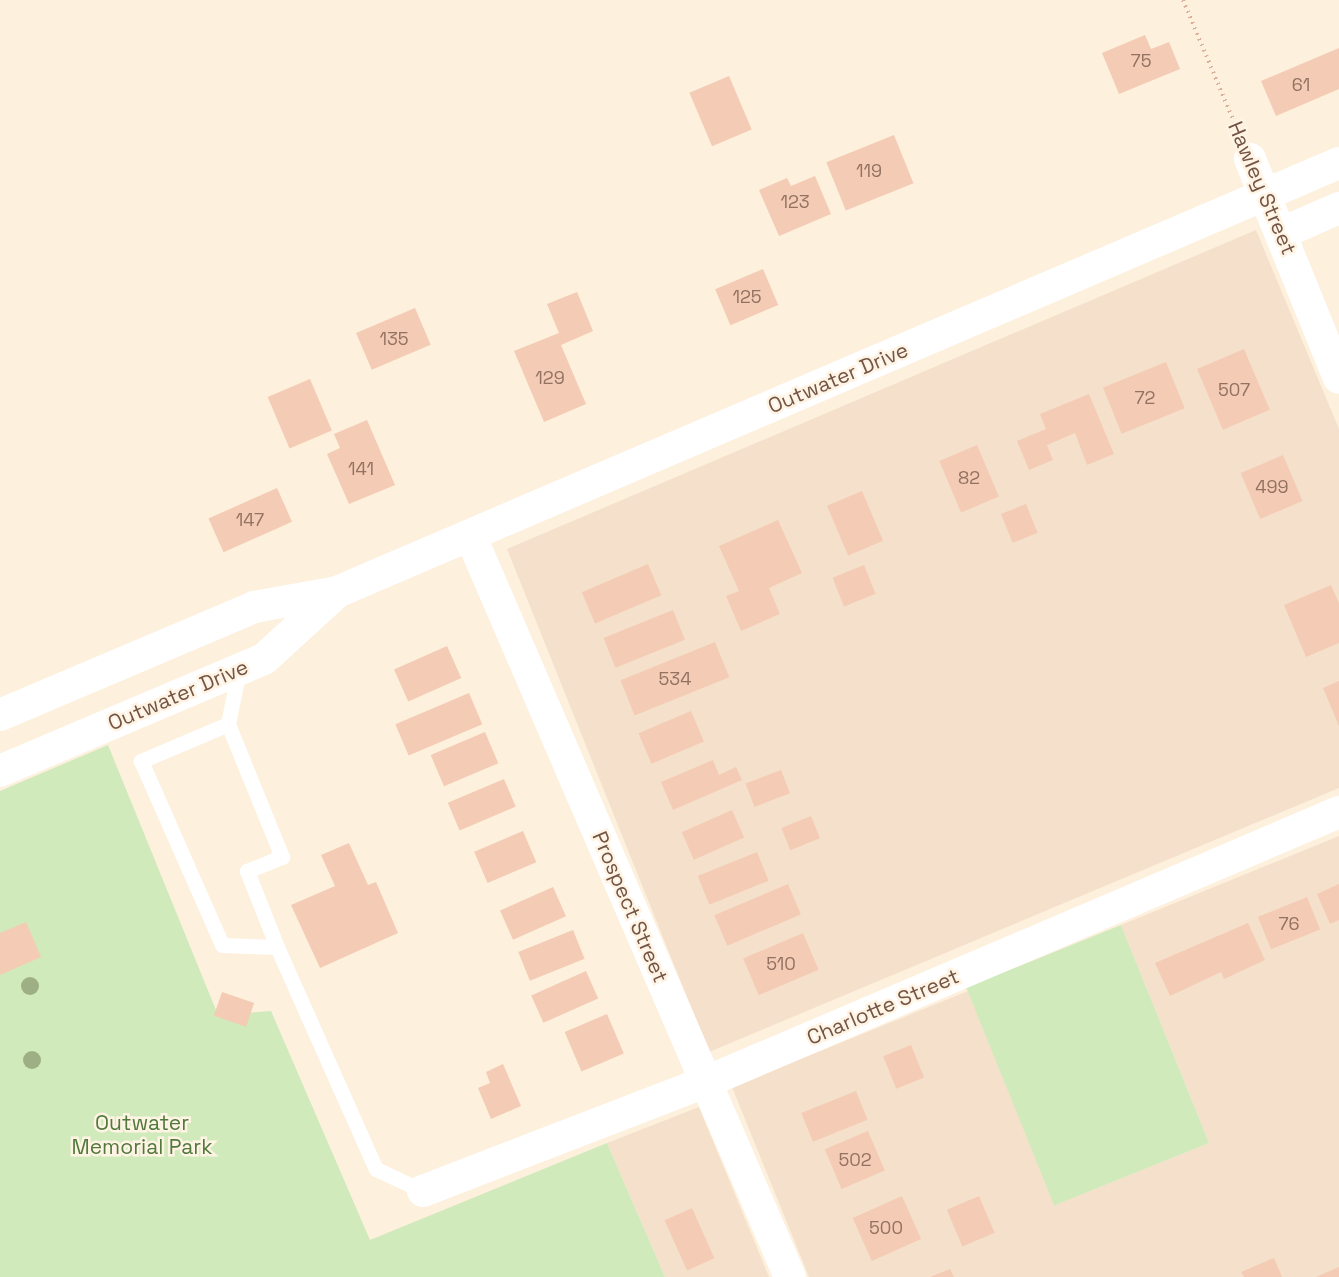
<!DOCTYPE html>
<style>
body{margin:0}
#map{position:relative;width:1339px;height:1277px;overflow:hidden;background:#fdf0dd;font-family:"Space Grotesk",sans-serif}
div>[style]{position:absolute}
.residential>*{inset:0;background:#f5e1cb}
.green>*{inset:0;background:#d0eabc;transform-origin:0 0}
.building>*{inset:0;background:#f4cbb4;transform-origin:0 0}
.path>*{height:4px;margin-top:-2px;transform-origin:0;background:repeating-linear-gradient(90deg,#d8af98 0 1.5px,transparent 0 6px)}
.service>*{height:15px;margin:-7.5px;padding:0 7.5px;transform-origin:7.5px;border-radius:7.5px;background:#fff}
.minor>*{height:32px;margin:-16px;padding:0 16px;transform-origin:16px;border-radius:16px;background:#fff}
.trees>*{width:18px;height:18px;margin:-9px;border-radius:50%;background:#9eaf85}
span{translate:-50% -50%;white-space:nowrap;text-align:center;line-height:1.15;-webkit-text-stroke:5px #fff4e4;paint-order:stroke}
.number-label{font-size:18px;color:#937261}
.number-label span{-webkit-text-stroke-width:0}
.street-label{font-size:21px;color:#735445}
.park-label{font-size:21px;color:#507a3d}
</style>
<div id="map">
<div class="residential">
<div style="clip-path:polygon(1256px 230px,1339px 429px,1339px 788px,709px 1052px,507px 549px)"></div>
<div style="clip-path:polygon(1339px 836px,1339px 1277px,809px 1277px,732px 1087px,968px 991px,1055px 1205px,1209px 1143px,1121px 925px)"></div>
<div style="clip-path:polygon(699px 1107px,769px 1277px,665px 1277px,607px 1143px)"></div>
</div>
<div class="green">
<div style="clip-path:polygon(108px 745px,218px 1015px,271px 1011px,370px 1240px,607px 1143px,665px 1277px,0 1277px,0 791px)"></div>
<div style="left:1121px;top:925px;width:235px;height:167px;rotate:68deg"></div>
</div>
<div class="building">
<div style="clip-path:polygon(1145px 35px,1151px 49px,1169px 42px,1180px 69px,1119px 94px,1102px 53px)"></div>
<div style="clip-path:polygon(1339px 48px,1339px 89px,1276px 116px,1261px 81px)"></div>
<div style="left:729px;top:76px;width:58px;height:43px;rotate:67deg"></div>
<div style="left:894px;top:135px;width:52px;height:73px;rotate:68deg"></div>
<div style="clip-path:polygon(815px 176px,831px 214px,779px 236px,759px 190px,787px 178px,791px 186px)"></div>
<div style="left:763px;top:269px;width:39px;height:52px;rotate:67deg"></div>
<div style="clip-path:polygon(577px 292px,593px 331px,561px 345px,586px 404px,544px 422px,514px 351px,559px 333px,547px 304px)"></div>
<div style="left:415px;top:308px;width:40px;height:64px;rotate:67deg"></div>
<div style="left:1244px;top:349px;width:66px;height:51px;rotate:67deg"></div>
<div style="left:1166px;top:362px;width:50px;height:68px;rotate:68deg"></div>
<div style="left:310px;top:379px;width:56px;height:46px;rotate:67deg"></div>
<div style="clip-path:polygon(1089px 394px,1114px 454px,1087px 465px,1075px 433px,1047px 445px,1053px 460px,1029px 470px,1017px 441px,1046px 429px,1040px 414px)"></div>
<div style="clip-path:polygon(367px 420px,395px 485px,349px 504px,327px 454px,340px 448px,334px 434px)"></div>
<div style="left:977px;top:445px;width:56px;height:41px;rotate:67deg"></div>
<div style="left:1283px;top:455px;width:50px;height:46px;rotate:67deg"></div>
<div style="left:277px;top:488px;width:37px;height:75px;rotate:66deg"></div>
<div style="left:862px;top:491px;width:54px;height:38px;rotate:67deg"></div>
<div style="left:1026px;top:504px;width:31px;height:27px;rotate:68deg"></div>
<div style="clip-path:polygon(778px 520px,802px 573px,769px 588px,780px 614px,741px 631px,726px 596px,739px 591px,719px 546px)"></div>
<div style="left:648px;top:564px;width:34px;height:72px;rotate:67deg"></div>
<div style="left:864px;top:565px;width:31px;height:34px;rotate:68deg"></div>
<div style="clip-path:polygon(1331px 585px,1339px 603px,1339px 643px,1306px 657px,1284px 605px)"></div>
<div style="left:673px;top:610px;width:32px;height:75px;rotate:68deg"></div>
<div style="left:715px;top:642px;width:38px;height:102px;rotate:68deg"></div>
<div style="left:447px;top:646px;width:35px;height:58px;rotate:66deg"></div>
<div style="clip-path:polygon(1339px 681px,1339px 726px,1323px 688px)"></div>
<div style="left:469px;top:693px;width:34px;height:80px;rotate:67deg"></div>
<div style="left:691px;top:711px;width:33px;height:57px;rotate:67deg"></div>
<div style="left:485px;top:732px;width:34px;height:59px;rotate:67deg"></div>
<div style="clip-path:polygon(713px 760px,719px 775px,736px 767px,742px 780px,673px 810px,661px 782px)"></div>
<div style="left:781px;top:770px;width:25px;height:38px;rotate:69deg"></div>
<div style="left:504px;top:779px;width:30px;height:61px;rotate:67deg"></div>
<div style="left:732px;top:810px;width:30px;height:55px;rotate:66deg"></div>
<div style="left:811px;top:816px;width:24px;height:32px;rotate:68deg"></div>
<div style="left:523px;top:831px;width:34px;height:53px;rotate:67deg"></div>
<div style="clip-path:polygon(349px 843px,368px 885px,376px 882px,398px 933px,320px 968px,291px 905px,335px 886px,321px 855px)"></div>
<div style="left:757px;top:852px;width:31px;height:64px;rotate:68deg"></div>
<div style="left:788px;top:884px;width:33px;height:80px;rotate:67deg"></div>
<div style="clip-path:polygon(1339px 884px,1339px 920px,1330px 924px,1317px 894px)"></div>
<div style="left:553px;top:887px;width:32px;height:58px;rotate:66deg"></div>
<div style="left:1307px;top:897px;width:35px;height:53px;rotate:68deg"></div>
<div style="clip-path:polygon(26px 922px,41px 957px,0 975px,0 933px)"></div>
<div style="clip-path:polygon(1248px 923px,1265px 960px,1224px 979px,1221px 972px,1170px 996px,1155px 963px)"></div>
<div style="left:573px;top:930px;width:31px;height:59px;rotate:68deg"></div>
<div style="left:803px;top:933px;width:40px;height:65px;rotate:67deg"></div>
<div style="left:586px;top:971px;width:30px;height:60px;rotate:66deg"></div>
<div style="left:222px;top:992px;width:34px;height:25px;rotate:19deg"></div>
<div style="left:607px;top:1014px;width:43px;height:46px;rotate:67deg"></div>
<div style="left:911px;top:1045px;width:35px;height:30px;rotate:68deg"></div>
<div style="clip-path:polygon(503px 1064px,521px 1106px,491px 1119px,478px 1088px,490px 1083px,486px 1072px)"></div>
<div style="left:856px;top:1091px;width:31px;height:59px;rotate:68deg"></div>
<div style="left:868px;top:1131px;width:43px;height:47px;rotate:67deg"></div>
<div style="left:902px;top:1196px;width:47px;height:54px;rotate:66deg"></div>
<div style="left:979px;top:1196px;width:40px;height:35px;rotate:67deg"></div>
<div style="left:692px;top:1208px;width:55px;height:30px;rotate:66deg"></div>
<div style="clip-path:polygon(1274px 1258px,1282px 1277px,1244px 1277px,1241px 1272px)"></div>
<div style="clip-path:polygon(1339px 1267px,1339px 1277px,1316px 1277px)"></div>
<div style="clip-path:polygon(950px 1269px,954px 1277px,930px 1277px)"></div>
</div>
<div class="path">
<div style="left:1183px;top:0;width:145px;rotate:67.3deg"></div>
</div>
<div class="service">
<div style="left:228px;top:724px;width:56px;rotate:-78.7deg"></div>
<div style="left:277px;top:947px;width:82px;rotate:-111.5deg"></div>
<div style="left:247px;top:871px;width:38px;rotate:-22deg"></div>
<div style="left:282px;top:857px;width:144px;rotate:-112.1deg"></div>
<div style="left:228px;top:724px;width:95px;rotate:157deg"></div>
<div style="left:141px;top:761px;width:201px;rotate:66.2deg"></div>
<div style="left:222px;top:945px;width:55px;rotate:2.1deg"></div>
<div style="left:277px;top:947px;width:243px;rotate:66deg"></div>
<div style="left:376px;top:1169px;width:52px;rotate:25.1deg"></div>
</div>
<div class="minor">
<div style="left:1250px;top:159px;width:236px;rotate:67.9deg"></div>
<div style="left:1282px;top:233px;width:62px;rotate:-23.7deg"></div>
<div style="left:471px;top:537px;width:806px;rotate:66.68deg"></div>
<div style="left:0;top:715px;width:276px;rotate:-23deg"></div>
<div style="left:254px;top:607px;width:84px;rotate:-10.2deg"></div>
<div style="left:337px;top:592px;width:1090px;rotate:-23.18deg"></div>
<div style="left:0;top:771px;width:287px;rotate:-23deg"></div>
<div style="left:264px;top:659px;width:99px;rotate:-42.5deg"></div>
<div style="left:423px;top:1191px;width:303px;rotate:-21.1deg"></div>
<div style="left:706px;top:1082px;width:688px;rotate:-23.1deg"></div>
</div>
<div class="trees">
<div style="left:30px;top:986px"></div>
<div style="left:32px;top:1060px"></div>
</div>
<div class="number-label">
<span style="left:1141px;top:61px">75</span>
<span style="left:1301px;top:85px">61</span>
<span style="left:869px;top:171px">119</span>
<span style="left:795px;top:202px">123</span>
<span style="left:747px;top:297px">125</span>
<span style="left:394px;top:339px">135</span>
<span style="left:550px;top:378px">129</span>
<span style="left:1234px;top:390px">507</span>
<span style="left:1145px;top:398px">72</span>
<span style="left:361px;top:469px">141</span>
<span style="left:969px;top:478px">82</span>
<span style="left:1272px;top:487px">499</span>
<span style="left:250px;top:520px">147</span>
<span style="left:675px;top:679px">534</span>
<span style="left:1289px;top:924px">76</span>
<span style="left:781px;top:964px">510</span>
<span style="left:855px;top:1160px">502</span>
<span style="left:886px;top:1228px">500</span>
</div>
<div class="street-label">
<span style="left:1262px;top:188px;rotate:67deg">Hawley Street</span>
<span style="left:838px;top:378px;rotate:-23deg">Outwater Drive</span>
<span style="left:178px;top:695px;rotate:-23deg">Outwater Drive</span>
<span style="left:630px;top:907px;rotate:67deg">Prospect Street</span>
<span style="left:883px;top:1007px;rotate:-23deg">Charlotte Street</span>
</div>
<div class="park-label">
<span style="left:142px;top:1135px">Outwater<br>Memorial Park</span>
</div>
</div>
